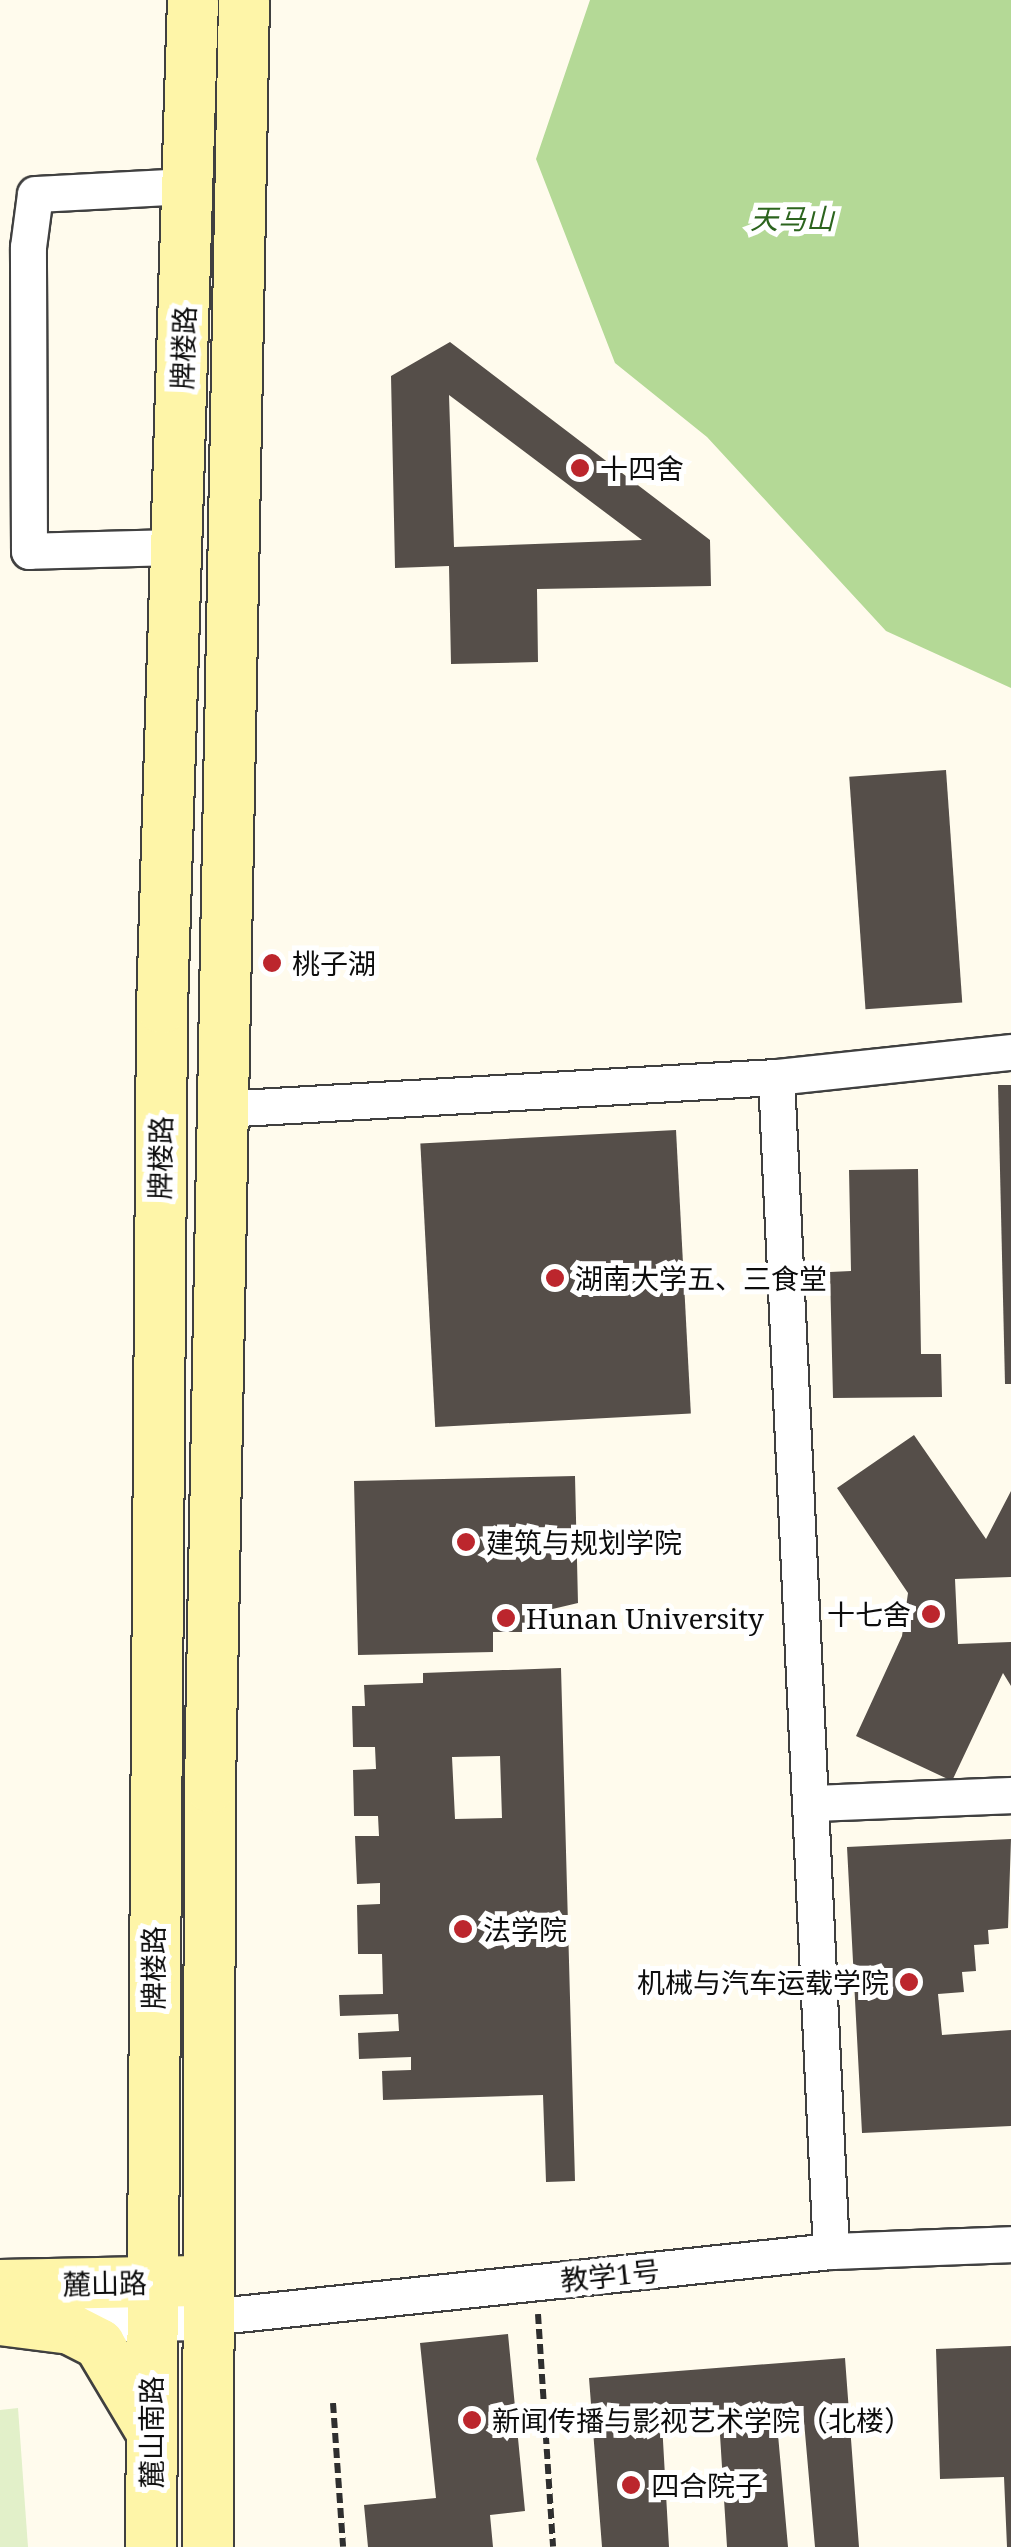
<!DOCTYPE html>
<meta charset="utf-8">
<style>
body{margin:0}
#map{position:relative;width:1011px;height:2547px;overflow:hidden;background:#fffbed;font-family:"Noto Serif","Noto Sans SC",serif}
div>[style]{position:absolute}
.forest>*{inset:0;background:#b4d996}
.pitch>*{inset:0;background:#e2f0c9}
.building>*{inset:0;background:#554e49;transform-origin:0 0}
.path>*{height:6px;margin-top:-3px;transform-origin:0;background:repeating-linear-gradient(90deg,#2f2f2f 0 10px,transparent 0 15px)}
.roads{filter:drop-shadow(2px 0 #404040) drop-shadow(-2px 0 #404040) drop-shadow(0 2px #404040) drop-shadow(0 -2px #404040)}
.minor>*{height:35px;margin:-17.5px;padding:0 17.5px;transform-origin:17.5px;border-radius:17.5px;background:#fff}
.tertiary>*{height:45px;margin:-22.5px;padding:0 22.5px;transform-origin:22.5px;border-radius:22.5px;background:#fff}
.secondary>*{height:50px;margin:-25px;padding:0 25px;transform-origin:25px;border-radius:25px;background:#fef5a8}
.dots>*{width:28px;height:28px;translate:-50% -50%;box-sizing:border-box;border:5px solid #fff;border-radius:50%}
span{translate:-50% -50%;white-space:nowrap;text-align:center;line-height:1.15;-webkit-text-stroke:10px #fff;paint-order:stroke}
.park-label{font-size:28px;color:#2c641e;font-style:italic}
.street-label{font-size:28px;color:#0d0d0d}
.poi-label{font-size:28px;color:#0d0d0d}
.left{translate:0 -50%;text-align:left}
.right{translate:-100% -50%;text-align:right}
</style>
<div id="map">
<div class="forest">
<div style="clip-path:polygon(590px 0,1011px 0,1011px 688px,886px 631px,707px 437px,615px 363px,536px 159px)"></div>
</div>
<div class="pitch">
<div style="clip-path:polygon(18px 2408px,28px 2547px,0 2547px,0 2410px)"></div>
</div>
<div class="building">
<div style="clip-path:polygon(evenodd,450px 342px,710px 540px,711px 586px,537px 589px,538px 662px,451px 664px,449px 566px,395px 568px,391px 376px,450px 342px,449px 395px,642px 540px,454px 547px,449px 395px)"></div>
<div style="left:946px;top:770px;width:233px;height:97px;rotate:86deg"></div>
<div style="clip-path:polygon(998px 1085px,1011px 1085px,1011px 1384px,1005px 1384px)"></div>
<div style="left:676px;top:1130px;width:284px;height:256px;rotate:87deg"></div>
<div style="clip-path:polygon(918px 1169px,921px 1354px,941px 1354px,942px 1397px,833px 1398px,830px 1272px,851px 1271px,849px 1170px)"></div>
<div style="clip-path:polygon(914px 1435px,986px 1539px,1011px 1491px,1011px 1577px,955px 1579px,958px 1644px,1011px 1642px,1011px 1686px,1003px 1673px,952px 1781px,856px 1736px,902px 1636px,908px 1593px,837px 1488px)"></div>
<div style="clip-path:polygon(575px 1476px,578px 1603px,527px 1615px,527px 1632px,493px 1632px,493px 1652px,358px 1655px,354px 1481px)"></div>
<div style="clip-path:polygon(evenodd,561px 1668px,575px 2181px,546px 2182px,543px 2095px,383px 2100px,382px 2071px,411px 2070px,411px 2057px,359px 2059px,358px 2033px,399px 2031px,398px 2014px,340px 2016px,339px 1995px,383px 1994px,382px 1954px,358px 1954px,357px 1905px,380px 1904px,380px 1883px,357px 1884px,355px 1836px,379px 1836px,378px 1816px,354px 1816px,353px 1770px,376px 1769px,375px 1747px,353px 1747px,352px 1706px,365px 1706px,364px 1685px,423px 1683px,423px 1673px,561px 1668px,500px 1756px,502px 1818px,455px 1819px,452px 1757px,500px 1756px)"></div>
<div style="clip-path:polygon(1011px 1839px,1008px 1928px,988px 1930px,989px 1944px,974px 1945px,976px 1971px,962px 1972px,964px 1992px,938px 1994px,942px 2035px,1011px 2030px,1011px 2126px,862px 2133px,847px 1847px)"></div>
<div style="clip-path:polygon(508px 2334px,525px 2511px,490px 2515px,493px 2547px,368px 2547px,364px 2505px,436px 2498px,420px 2343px)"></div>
<div style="clip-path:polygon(1011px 2346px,1011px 2547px,1007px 2547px,1004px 2477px,940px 2479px,936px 2349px)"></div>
<div style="clip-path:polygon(845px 2358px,859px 2547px,815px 2547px,803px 2410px,776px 2412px,788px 2547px,727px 2547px,719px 2419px,662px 2423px,669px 2547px,602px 2547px,589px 2378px)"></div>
</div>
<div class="path">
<div style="left:538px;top:2314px;width:233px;rotate:86.3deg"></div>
<div style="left:333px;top:2403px;width:144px;rotate:86deg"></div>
</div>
<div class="roads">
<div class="minor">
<div style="left:177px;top:547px;width:148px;rotate:178.5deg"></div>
<div style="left:29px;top:551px;width:304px;rotate:-90.2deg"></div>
<div style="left:28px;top:247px;width:53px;rotate:-82.5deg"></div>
<div style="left:35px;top:194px;width:153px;rotate:-3deg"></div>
<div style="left:776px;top:1077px;width:1175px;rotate:87.32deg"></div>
<div style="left:222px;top:1109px;width:555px;rotate:-3.31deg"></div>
<div style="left:776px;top:1077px;width:236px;rotate:-6.1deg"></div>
<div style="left:813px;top:1803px;width:198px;rotate:-2.3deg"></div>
<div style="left:209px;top:2317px;width:625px;rotate:-6.06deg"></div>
<div style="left:831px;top:2251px;width:180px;rotate:-2.2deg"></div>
</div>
<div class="tertiary">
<div style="left:42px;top:2319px;width:167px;rotate:-0.7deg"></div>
</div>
<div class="secondary">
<div style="left:0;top:2285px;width:184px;rotate:-1.2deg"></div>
<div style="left:0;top:2320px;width:71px;rotate:7.3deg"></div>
<div style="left:70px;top:2329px;width:33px;rotate:27deg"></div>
<div style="left:99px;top:2344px;width:96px;rotate:59.1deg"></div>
<div style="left:151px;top:2547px;width:1539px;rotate:-89.59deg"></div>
<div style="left:162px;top:1008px;width:1008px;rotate:-88.24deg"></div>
<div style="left:208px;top:2547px;width:760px;rotate:-89.85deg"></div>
<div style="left:210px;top:1787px;width:1787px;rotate:-88.91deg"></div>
</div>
</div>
<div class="dots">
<div style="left:580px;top:468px;background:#bc262d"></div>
<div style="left:272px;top:963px;background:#bc262d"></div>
<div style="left:555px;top:1278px;background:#bc262d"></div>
<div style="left:466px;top:1542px;background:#bc262d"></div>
<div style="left:931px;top:1614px;background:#bc262d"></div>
<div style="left:506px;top:1618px;background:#bc262d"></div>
<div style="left:463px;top:1929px;background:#bc262d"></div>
<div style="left:909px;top:1982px;background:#bc262d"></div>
<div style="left:472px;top:2420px;background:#bc262d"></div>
<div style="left:631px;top:2485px;background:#bc262d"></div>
</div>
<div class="park-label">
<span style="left:792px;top:218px">天马山</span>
</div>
<div class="street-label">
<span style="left:183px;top:348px;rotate:-88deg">牌楼路</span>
<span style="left:160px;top:1158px;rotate:-89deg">牌楼路</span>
<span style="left:153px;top:1968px;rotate:-90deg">牌楼路</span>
<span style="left:610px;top:2275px;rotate:-6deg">教学1号</span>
<span style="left:105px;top:2283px;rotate:-1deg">麓山路</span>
<span style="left:151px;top:2432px;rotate:-90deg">麓山南路</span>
</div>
<div class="poi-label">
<span class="left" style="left:600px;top:468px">十四舍</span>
<span class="left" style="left:292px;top:963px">桃子湖</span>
<span class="left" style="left:575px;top:1278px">湖南大学五、三食堂</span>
<span class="left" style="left:486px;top:1542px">建筑与规划学院</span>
<span class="right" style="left:911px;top:1614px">十七舍</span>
<span class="left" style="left:526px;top:1618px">Hunan University</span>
<span class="left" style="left:483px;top:1929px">法学院</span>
<span class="right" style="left:889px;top:1982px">机械与汽车运载学院</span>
<span class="left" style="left:492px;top:2420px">新闻传播与影视艺术学院（北楼）</span>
<span class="left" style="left:651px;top:2485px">四合院子</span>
</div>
</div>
